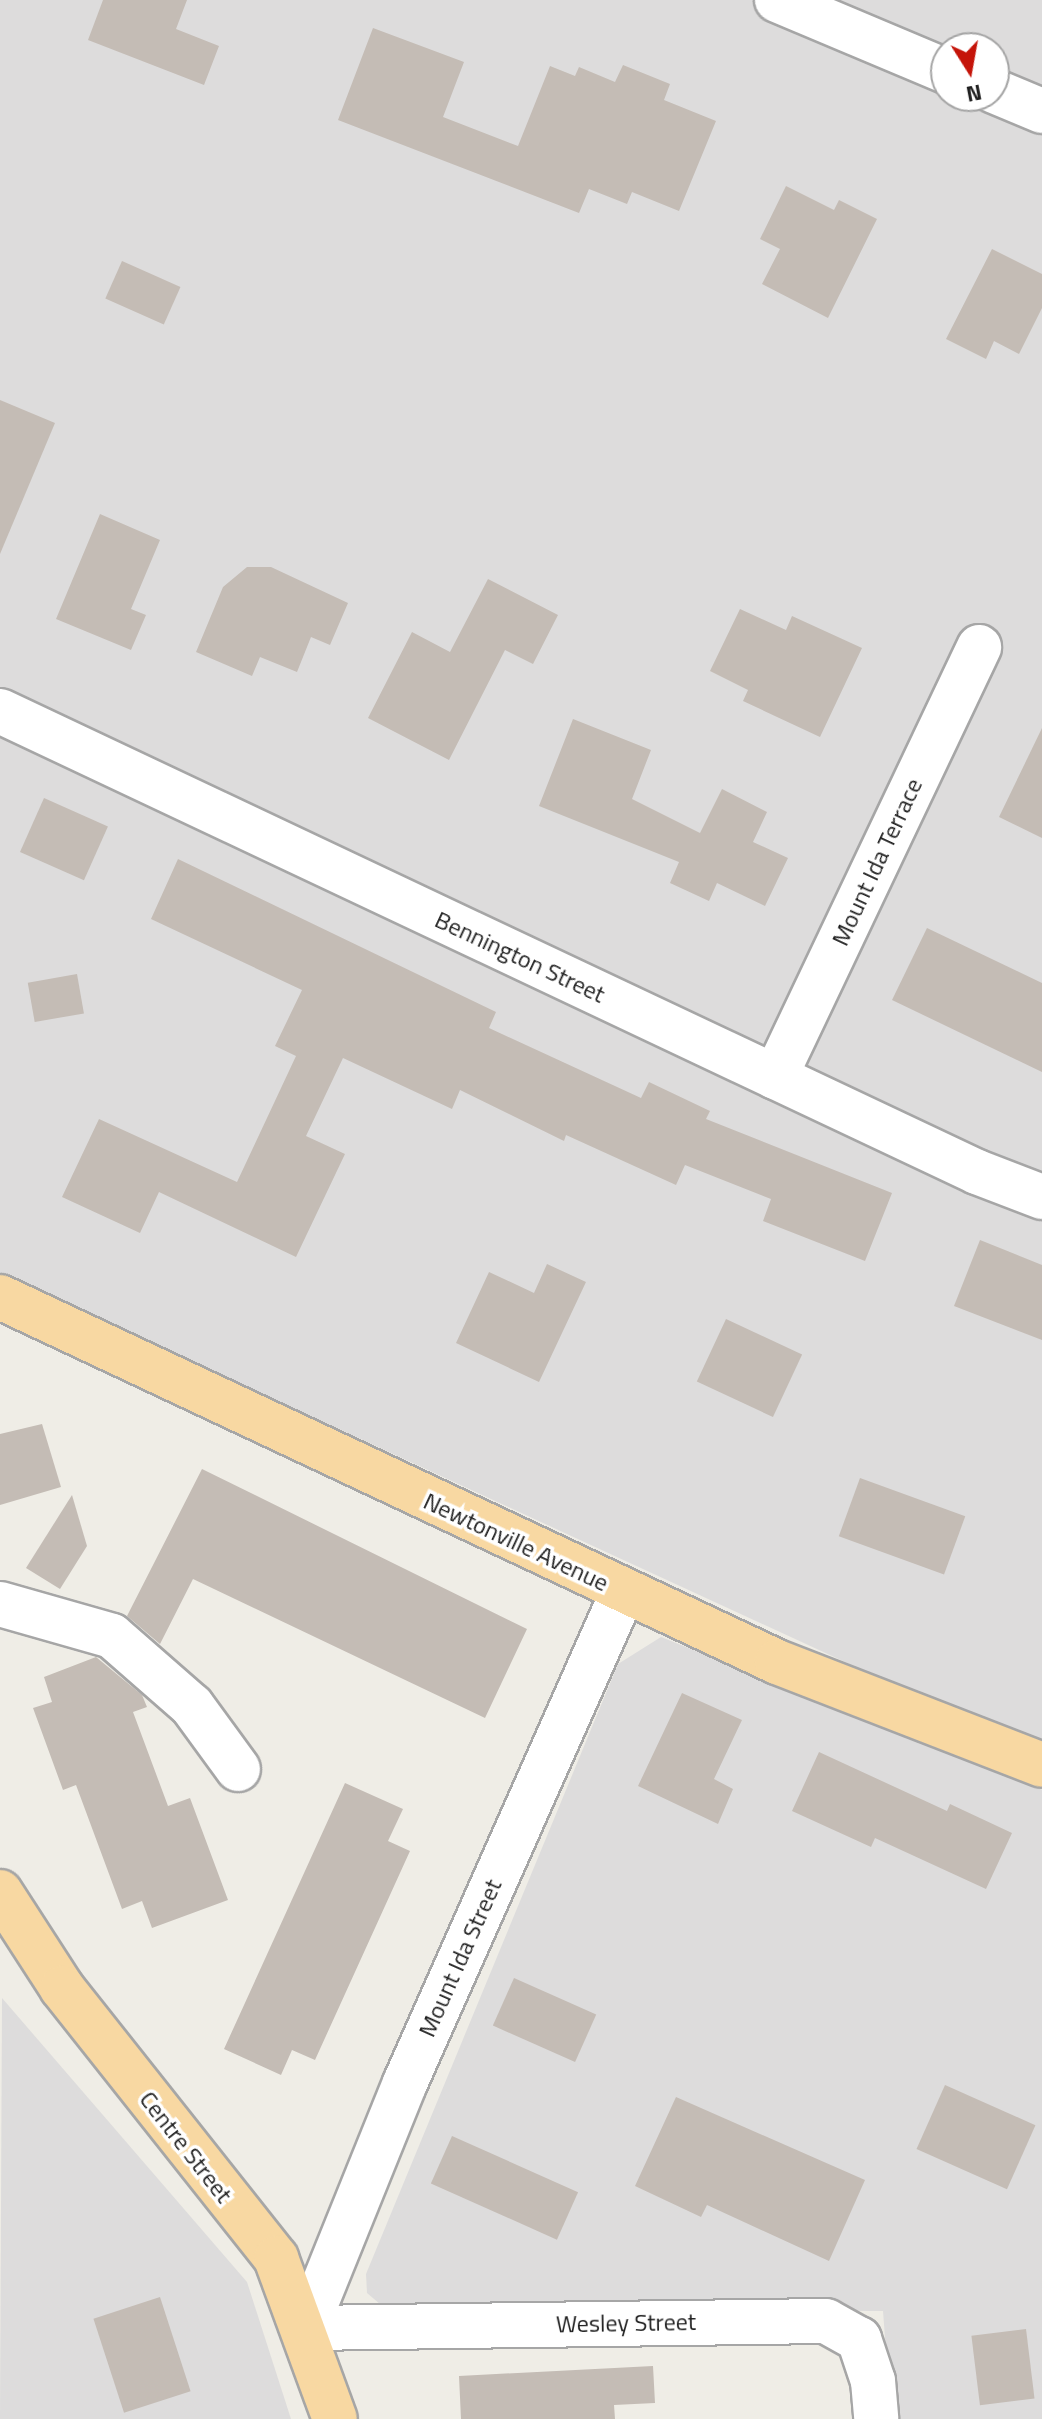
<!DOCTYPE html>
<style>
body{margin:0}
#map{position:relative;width:1042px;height:2419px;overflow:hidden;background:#efede6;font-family:"Titillium Web",sans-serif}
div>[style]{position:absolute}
.residential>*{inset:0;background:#dddcdc}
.building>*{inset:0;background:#c4bcb5;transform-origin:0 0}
.roads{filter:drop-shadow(2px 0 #a6a6a6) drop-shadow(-2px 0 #a6a6a6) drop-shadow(0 2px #a6a6a6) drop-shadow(0 -2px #a6a6a6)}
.minor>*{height:44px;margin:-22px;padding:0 22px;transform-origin:22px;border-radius:22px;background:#fff}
.major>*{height:44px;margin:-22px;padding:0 22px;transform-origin:22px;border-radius:22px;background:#f8d8a2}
span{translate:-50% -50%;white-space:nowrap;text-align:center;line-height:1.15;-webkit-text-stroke:7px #fff;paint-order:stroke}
.street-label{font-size:24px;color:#1f1f1f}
.north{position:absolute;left:930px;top:32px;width:80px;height:80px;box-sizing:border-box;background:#fff;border:2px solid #a5a5a5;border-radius:50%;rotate:169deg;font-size:22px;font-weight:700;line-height:32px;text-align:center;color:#1f1f1f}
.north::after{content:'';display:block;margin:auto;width:28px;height:36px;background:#c51409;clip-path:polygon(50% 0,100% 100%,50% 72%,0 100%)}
</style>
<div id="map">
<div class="residential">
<div style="clip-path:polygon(evenodd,0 0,1042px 0,1042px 1746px,995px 1731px,0 1273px,0 0,946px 48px,994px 48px,994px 96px,946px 96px,946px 48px)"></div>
<div style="clip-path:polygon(661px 1637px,1042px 1790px,1042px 2419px,891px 2419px,883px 2311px,387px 2310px,367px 2293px,366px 2274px,618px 1664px)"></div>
<div style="clip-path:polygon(2px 1998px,247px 2282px,291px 2419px,0 2419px)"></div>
</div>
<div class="building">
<div style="clip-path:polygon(103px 0,187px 0,176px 29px,219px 46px,204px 85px,88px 40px)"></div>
<div style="clip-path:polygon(373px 28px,464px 62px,443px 117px,518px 146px,550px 66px,575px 76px,579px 67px,615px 82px,623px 65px,670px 84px,664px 100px,716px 121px,679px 211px,632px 192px,627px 204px,589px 189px,579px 213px,338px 120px)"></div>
<div style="clip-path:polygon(786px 186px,834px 210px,839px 200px,877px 219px,828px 318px,762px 284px,780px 249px,760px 239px)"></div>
<div style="clip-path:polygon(992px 249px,1042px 274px,1042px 308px,1019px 354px,994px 341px,986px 359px,946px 339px)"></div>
<div style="left:122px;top:261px;width:64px;height:41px;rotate:24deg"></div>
<div style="clip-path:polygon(0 400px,55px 423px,0 554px)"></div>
<div style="clip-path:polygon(100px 514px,160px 540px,131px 609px,146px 615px,131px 650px,56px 619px)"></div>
<div style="clip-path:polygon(247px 567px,271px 567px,348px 603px,330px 645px,311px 637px,297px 672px,260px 657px,252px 676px,196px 652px,223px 587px)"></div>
<div style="clip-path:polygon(488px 579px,558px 615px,533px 664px,505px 650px,449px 760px,368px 718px,412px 632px,450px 652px)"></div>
<div style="clip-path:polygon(740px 609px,786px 630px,792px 616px,862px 648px,820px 737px,743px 701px,748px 690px,710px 671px)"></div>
<div style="clip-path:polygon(573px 719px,651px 750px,632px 799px,700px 833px,722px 789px,767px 812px,753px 842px,788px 858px,765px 906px,717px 883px,709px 901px,670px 883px,679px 862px,539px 806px)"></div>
<div style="clip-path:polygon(1042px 728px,1042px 838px,999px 817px)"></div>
<div style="left:44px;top:798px;width:70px;height:59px;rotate:24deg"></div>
<div style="clip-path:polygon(178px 859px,496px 1012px,489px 1028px,641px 1098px,649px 1082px,710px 1111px,706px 1119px,892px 1193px,865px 1261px,763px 1221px,771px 1199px,685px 1165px,676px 1185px,566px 1135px,564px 1141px,460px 1090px,452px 1109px,343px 1058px,306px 1136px,345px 1154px,296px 1257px,159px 1192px,140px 1233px,62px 1197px,99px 1119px,237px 1182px,296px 1056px,275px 1046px,302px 990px,151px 919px)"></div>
<div style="clip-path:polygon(927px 928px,1042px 983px,1042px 1072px,892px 1000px)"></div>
<div style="left:77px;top:974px;width:40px;height:50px;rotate:80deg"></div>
<div style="clip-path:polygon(980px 1240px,1042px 1265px,1042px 1340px,954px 1306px)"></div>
<div style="clip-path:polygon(547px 1264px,586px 1282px,539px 1382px,456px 1343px,489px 1272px,534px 1293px)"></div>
<div style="left:726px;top:1319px;width:84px;height:69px;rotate:25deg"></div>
<div style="clip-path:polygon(42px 1424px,61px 1487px,0 1505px,0 1434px)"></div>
<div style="clip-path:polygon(202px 1469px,527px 1629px,485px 1718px,193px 1579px,160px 1644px,127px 1616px)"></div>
<div style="left:860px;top:1478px;width:112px;height:62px;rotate:20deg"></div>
<div style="clip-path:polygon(72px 1495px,87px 1546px,60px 1589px,26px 1568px)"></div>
<div style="clip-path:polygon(96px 1657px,142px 1695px,147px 1707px,133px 1712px,168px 1806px,190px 1798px,228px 1900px,152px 1928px,142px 1901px,122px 1909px,76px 1785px,63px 1790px,33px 1708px,52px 1702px,44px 1677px)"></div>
<div style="clip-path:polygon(682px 1693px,742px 1720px,714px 1779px,733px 1789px,718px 1824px,638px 1786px)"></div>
<div style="clip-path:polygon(819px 1752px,947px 1811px,950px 1804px,1012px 1833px,986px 1889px,875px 1838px,871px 1847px,792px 1811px)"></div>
<div style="clip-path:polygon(345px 1783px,403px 1809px,388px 1841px,410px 1851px,315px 2060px,292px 2050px,281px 2075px,224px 2049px)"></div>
<div style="left:514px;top:1978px;width:90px;height:52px;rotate:24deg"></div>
<div style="left:945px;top:2085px;width:99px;height:70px;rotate:24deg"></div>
<div style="clip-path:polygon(676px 2097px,865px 2180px,829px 2261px,707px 2205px,701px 2217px,635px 2186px)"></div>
<div style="left:452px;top:2136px;width:138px;height:52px;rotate:24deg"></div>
<div style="left:160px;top:2297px;width:99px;height:70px;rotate:72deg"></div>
<div style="left:1026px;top:2329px;width:70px;height:55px;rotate:83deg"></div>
<div style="clip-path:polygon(653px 2366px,655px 2403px,614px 2405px,615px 2419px,461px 2419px,459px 2376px)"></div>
</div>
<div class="roads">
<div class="minor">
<div style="left:777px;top:0;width:183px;rotate:22.8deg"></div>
<div style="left:994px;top:91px;width:52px;rotate:22.6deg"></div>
<div style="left:0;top:711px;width:1080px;rotate:25.26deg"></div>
<div style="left:977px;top:1172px;width:70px;rotate:21deg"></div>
<div style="left:775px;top:1077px;width:476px;rotate:-64.6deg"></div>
<div style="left:623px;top:1592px;width:537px;rotate:113.94deg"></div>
<div style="left:405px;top:2083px;width:264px;rotate:112deg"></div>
<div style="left:306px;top:2328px;width:520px;rotate:-0.77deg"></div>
<div style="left:826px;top:2321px;width:38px;rotate:29deg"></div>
<div style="left:859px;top:2339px;width:44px;rotate:71.6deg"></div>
<div style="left:873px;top:2381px;width:38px;rotate:85deg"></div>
<div style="left:0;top:1604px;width:116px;rotate:15.9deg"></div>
<div style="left:112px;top:1636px;width:106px;rotate:41.2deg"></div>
<div style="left:192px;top:1706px;width:78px;rotate:53.9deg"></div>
</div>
<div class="major">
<div style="left:0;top:1297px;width:858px;rotate:25.16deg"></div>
<div style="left:777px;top:1662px;width:284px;rotate:21.2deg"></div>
<div style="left:0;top:1892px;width:114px;rotate:57.1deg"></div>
<div style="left:62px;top:1988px;width:345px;rotate:51.6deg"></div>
<div style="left:276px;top:2258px;width:171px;rotate:69.9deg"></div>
</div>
</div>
<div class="street-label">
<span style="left:877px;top:862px;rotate:-65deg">Mount Ida Terrace</span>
<span style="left:520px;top:957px;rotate:25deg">Bennington Street</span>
<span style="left:516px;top:1542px;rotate:25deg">Newtonville Avenue</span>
<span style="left:460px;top:1958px;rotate:-66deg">Mount Ida Street</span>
<span style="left:186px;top:2147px;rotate:52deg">Centre Street</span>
<span style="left:626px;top:2323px;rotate:-1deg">Wesley Street</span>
</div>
<div class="north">N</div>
</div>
